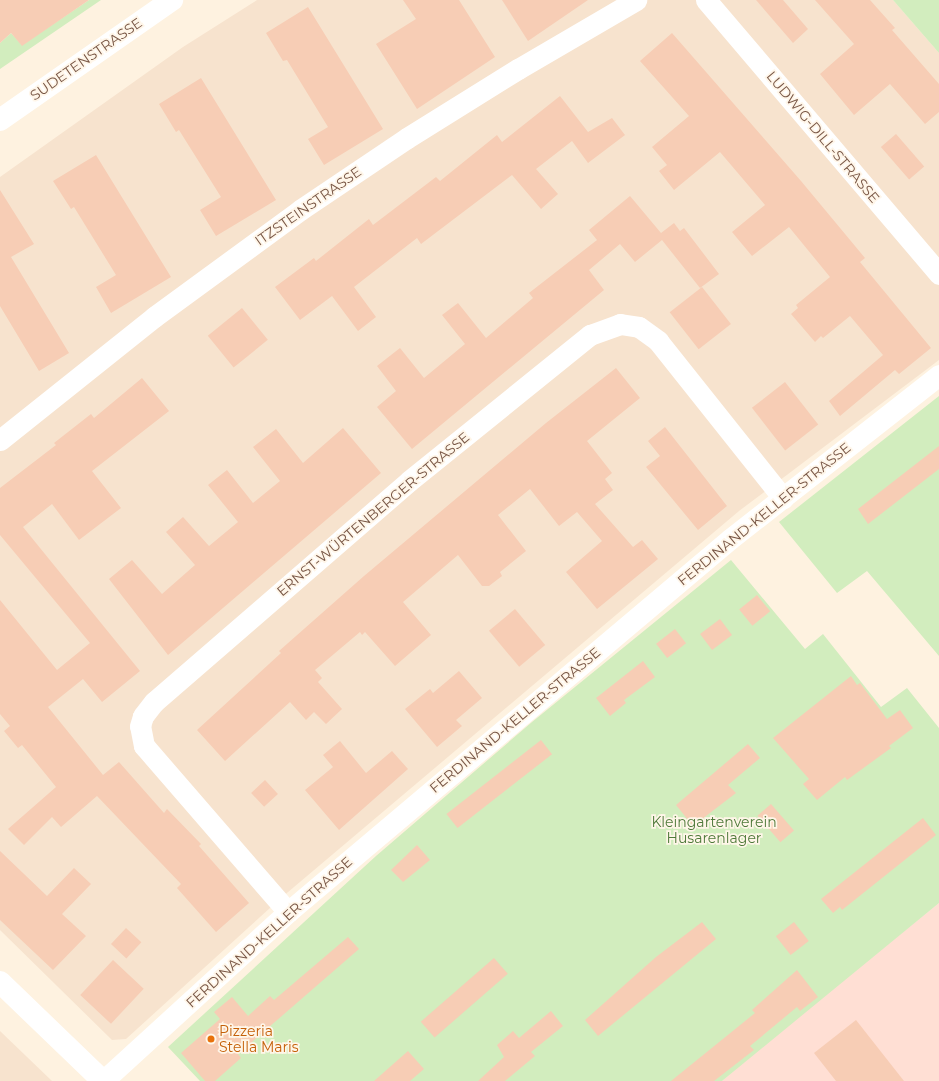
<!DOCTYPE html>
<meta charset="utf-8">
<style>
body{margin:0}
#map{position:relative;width:939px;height:1081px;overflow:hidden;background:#fef2e0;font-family:Montserrat,sans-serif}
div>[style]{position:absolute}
.residential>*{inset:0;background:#f7e3ce}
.commercial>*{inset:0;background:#ffdfd4}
.green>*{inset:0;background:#d2edbe}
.building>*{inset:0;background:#f7cdb5;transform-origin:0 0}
.street>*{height:21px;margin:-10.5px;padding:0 10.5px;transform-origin:10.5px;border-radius:10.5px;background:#fff}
.secondary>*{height:22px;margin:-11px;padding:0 11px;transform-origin:11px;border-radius:11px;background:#fff}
.dots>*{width:11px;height:11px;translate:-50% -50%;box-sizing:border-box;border:2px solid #fff6e9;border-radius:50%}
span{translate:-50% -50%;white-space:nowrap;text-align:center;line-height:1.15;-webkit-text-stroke:3.5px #fff6e9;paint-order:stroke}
.street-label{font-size:14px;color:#785645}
.park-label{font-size:14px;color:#4e7939}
.food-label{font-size:14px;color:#c56008}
.left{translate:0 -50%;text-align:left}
</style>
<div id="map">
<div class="residential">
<div style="clip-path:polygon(257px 0,893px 0,939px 53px,939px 360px,739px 511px,281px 898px,126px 1039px,112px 1040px,0 930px,0 177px,183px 47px)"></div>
<div style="clip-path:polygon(0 1031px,52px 1081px,0 1081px)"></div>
</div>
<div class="commercial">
<div style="clip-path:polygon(939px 903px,939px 1081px,722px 1081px,779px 1032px)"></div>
</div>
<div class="green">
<div style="clip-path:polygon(89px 0,101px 0,0 69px,0 43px,11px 33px,22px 45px)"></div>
<div style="clip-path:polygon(893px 0,939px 0,939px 53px)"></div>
<div style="clip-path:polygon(939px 396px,939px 656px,867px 571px,837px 593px,779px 522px)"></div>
<div style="clip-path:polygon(731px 560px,805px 649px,823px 634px,881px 707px,907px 688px,939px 728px,939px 903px,722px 1081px,200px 1081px,168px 1047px,376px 856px,532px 722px)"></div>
</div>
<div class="building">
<div style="clip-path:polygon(0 0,89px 0,22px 46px,11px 33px,0 43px)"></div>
<div style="clip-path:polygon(403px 0,459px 0,495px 57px,417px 109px,376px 44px,416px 19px)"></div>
<div style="clip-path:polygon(502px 0,588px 0,528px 41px)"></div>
<div style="clip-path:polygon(756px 0,783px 0,808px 29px,793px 43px)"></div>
<div style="clip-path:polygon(815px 0,870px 0,895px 28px,892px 30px,939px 84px,939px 112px,925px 124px,890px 84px,854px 115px,820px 74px,854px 44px)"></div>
<div style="clip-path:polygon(308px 7px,383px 129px,324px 165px,308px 139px,328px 127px,287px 60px,283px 61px,266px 33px)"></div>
<div style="clip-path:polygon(672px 33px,801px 181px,865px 258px,860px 262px,931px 348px,899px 374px,895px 370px,840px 416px,829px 401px,883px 355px,850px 316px,823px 338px,821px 336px,815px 342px,791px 314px,798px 308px,796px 305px,830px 277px,789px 227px,752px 256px,732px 232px,765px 205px,720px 152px,674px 190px,659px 171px,667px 165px,652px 147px,689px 116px,640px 61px)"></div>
<div style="clip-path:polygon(201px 78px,276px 200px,216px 236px,200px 210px,221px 197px,179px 130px,176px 132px,159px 104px)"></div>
<div style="clip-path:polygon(560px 96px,588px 132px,612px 118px,625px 135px,588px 163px,572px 141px,536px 169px,558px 194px,541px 209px,512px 175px,421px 244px,417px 238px,354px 287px,376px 317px,358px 331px,332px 296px,300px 320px,275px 287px,314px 258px,316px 261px,369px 219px,373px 225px,436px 177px,440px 181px,497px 135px,502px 142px)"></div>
<div style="left:896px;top:134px;width:43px;height:20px;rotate:49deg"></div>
<div style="clip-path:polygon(96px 155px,171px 277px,111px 313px,96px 287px,116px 275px,74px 207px,71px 209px,53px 181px)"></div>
<div style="clip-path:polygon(0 190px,34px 244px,11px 257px,69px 353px,39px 371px,0 306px)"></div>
<div style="clip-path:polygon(630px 196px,661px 233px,674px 223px,680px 231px,684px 228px,719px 274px,700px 288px,662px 240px,635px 262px,620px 244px,589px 270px,604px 290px,412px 449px,377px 407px,396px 391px,377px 366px,400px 348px,424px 378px,465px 344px,442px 315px,458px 303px,486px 338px,533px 298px,529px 293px,597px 240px,589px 230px)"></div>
<div style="left:702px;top:287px;width:47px;height:41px;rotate:52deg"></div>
<div style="left:242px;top:308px;width:41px;height:44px;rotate:51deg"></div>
<div style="clip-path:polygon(616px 368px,640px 398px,587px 441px,612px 473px,605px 479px,613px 490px,595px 504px,633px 547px,642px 540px,658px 559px,597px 609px,566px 572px,602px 541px,577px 512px,559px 526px,530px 489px,498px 515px,526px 551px,500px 572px,502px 576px,489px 586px,482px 586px,458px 555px,403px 602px,431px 635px,395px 666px,365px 632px,362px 635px,360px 632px,315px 670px,322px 678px,318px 682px,342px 709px,326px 724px,314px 712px,306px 720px,290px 702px,225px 761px,197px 730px,281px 653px,279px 651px,364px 576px,546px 423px)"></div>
<div style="clip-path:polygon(142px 378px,169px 411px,92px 471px,121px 508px,79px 540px,52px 504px,23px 527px,140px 671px,102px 702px,83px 679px,48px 707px,103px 775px,119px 762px,164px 813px,167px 809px,201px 844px,199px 846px,249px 903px,216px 932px,177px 888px,181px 884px,97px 796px,61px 827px,52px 817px,24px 845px,8px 829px,56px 787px,22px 745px,18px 748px,4px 731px,10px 726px,0 714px,0 600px,57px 670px,90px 643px,0 535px,0 488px,56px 445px,54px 443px,91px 414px,94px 418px)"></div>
<div style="left:785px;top:382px;width:54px;height:42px;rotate:52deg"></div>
<div style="clip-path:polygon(665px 427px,727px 506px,698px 530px,646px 467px,660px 456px,648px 441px)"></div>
<div style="clip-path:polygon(343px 428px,381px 473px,168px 655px,109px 579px,132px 560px,162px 594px,195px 565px,166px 532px,183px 517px,209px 546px,238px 522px,208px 485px,227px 470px,253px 503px,280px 481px,253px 447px,276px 429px,303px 463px)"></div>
<div style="clip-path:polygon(939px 446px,939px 469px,868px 524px,858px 509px)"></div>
<div style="left:757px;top:595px;width:21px;height:23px;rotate:51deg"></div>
<div style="left:515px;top:609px;width:47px;height:34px;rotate:50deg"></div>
<div style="left:720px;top:619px;width:20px;height:25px;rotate:53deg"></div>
<div style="left:675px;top:629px;width:18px;height:24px;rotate:52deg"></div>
<div style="clip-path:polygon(643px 661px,655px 677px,624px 700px,626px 703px,610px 716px,596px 698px)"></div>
<div style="clip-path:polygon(459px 671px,482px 698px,456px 720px,462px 726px,437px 747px,405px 709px,430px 689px,433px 693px)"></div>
<div style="clip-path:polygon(851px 676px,857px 685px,860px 683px,887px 719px,900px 710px,913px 728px,889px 746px,891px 748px,847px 780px,845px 777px,817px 800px,803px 784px,809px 779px,773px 738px)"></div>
<div style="left:541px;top:740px;width:18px;height:120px;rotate:52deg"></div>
<div style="clip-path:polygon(340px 741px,366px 773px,392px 751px,408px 769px,339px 830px,305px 790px,333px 767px,323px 755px)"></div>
<div style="clip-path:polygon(748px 744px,760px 758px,728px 785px,736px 793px,693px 826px,676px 805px)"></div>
<div style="left:265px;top:780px;width:19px;height:19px;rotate:47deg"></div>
<div style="left:771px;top:804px;width:35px;height:18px;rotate:49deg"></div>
<div style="clip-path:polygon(923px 818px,936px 835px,842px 910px,840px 907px,833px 913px,821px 899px)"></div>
<div style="clip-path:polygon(417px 845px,430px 860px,403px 882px,391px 870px)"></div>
<div style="clip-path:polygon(0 851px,47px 896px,74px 868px,91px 884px,62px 914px,86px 936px,53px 970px,0 920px)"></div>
<div style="clip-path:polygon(702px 922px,716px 939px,598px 1036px,585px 1020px,656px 957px)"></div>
<div style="left:794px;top:922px;width:24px;height:23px;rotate:52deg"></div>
<div style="left:126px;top:928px;width:21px;height:22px;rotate:43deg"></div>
<div style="clip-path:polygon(348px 937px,359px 949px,238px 1054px,241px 1058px,215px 1081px,205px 1081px,181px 1053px,220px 1019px,214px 1012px,232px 997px,248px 1016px,270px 996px,274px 1000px)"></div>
<div style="left:494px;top:958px;width:21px;height:97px;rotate:49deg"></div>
<div style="left:113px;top:960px;width:42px;height:48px;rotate:43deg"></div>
<div style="clip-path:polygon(797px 970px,818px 997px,800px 1011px,797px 1007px,750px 1046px,754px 1050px,714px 1081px,671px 1081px,755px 1013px,752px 1010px)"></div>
<div style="clip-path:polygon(551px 1011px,563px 1026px,531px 1052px,535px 1056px,505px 1081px,478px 1081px,504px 1057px,497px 1045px,513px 1031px,519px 1038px)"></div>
<div style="clip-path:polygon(856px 1020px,904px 1081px,836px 1081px,814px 1053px)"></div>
<div style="clip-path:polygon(408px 1051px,424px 1069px,410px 1081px,374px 1081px)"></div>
</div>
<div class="street">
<div style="left:706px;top:0;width:360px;rotate:49.6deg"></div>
<div style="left:0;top:440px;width:197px;rotate:-38.6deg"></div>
<div style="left:154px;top:317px;width:181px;rotate:-36.2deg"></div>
<div style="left:300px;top:210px;width:129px;rotate:-33.9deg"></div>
<div style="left:407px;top:138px;width:131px;rotate:-31.9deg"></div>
<div style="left:518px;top:69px;width:137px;rotate:-30.3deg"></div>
<div style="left:288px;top:912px;width:220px;rotate:-130.9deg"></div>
<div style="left:144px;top:746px;width:20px;rotate:-101deg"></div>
<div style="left:140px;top:726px;width:10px;rotate:-73deg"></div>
<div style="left:143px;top:716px;width:18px;rotate:-52deg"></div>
<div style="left:154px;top:702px;width:337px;rotate:-40.9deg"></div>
<div style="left:409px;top:481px;width:233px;rotate:-38.9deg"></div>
<div style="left:590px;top:335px;width:32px;rotate:-20deg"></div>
<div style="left:620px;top:324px;width:19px;rotate:9deg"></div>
<div style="left:639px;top:327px;width:24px;rotate:36deg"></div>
<div style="left:658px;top:341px;width:201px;rotate:51.5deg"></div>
<div style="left:103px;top:1081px;width:251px;rotate:-42.4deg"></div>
<div style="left:288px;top:912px;width:578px;rotate:-40.16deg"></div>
<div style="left:730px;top:539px;width:266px;rotate:-38.1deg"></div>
</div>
<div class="secondary">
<div style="left:0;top:120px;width:210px;rotate:-34.9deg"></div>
<div style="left:0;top:982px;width:143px;rotate:43.9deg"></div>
</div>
<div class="dots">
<div style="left:211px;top:1039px;background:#e8710a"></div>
</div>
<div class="street-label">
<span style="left:86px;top:59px;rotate:-35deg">SUDETENSTRASSE</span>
<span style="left:823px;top:137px;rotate:50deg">LUDWIG-DILL-STRASSE</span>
<span style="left:308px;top:206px;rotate:-35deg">ITZSTEINSTRASSE</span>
<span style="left:373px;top:514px;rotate:-40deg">ERNST-WÜRTENBERGER-STRASSE</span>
<span style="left:764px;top:514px;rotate:-39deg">FERDINAND-KELLER-STRASSE</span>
<span style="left:515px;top:720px;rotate:-40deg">FERDINAND-KELLER-STRASSE</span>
<span style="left:269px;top:932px;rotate:-42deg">FERDINAND-KELLER-STRASSE</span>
</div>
<div class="park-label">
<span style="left:714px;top:830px">Kleingartenverein<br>Husarenlager</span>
</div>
<div class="food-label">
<span class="left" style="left:219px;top:1039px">Pizzeria<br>Stella Maris</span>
</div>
</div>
